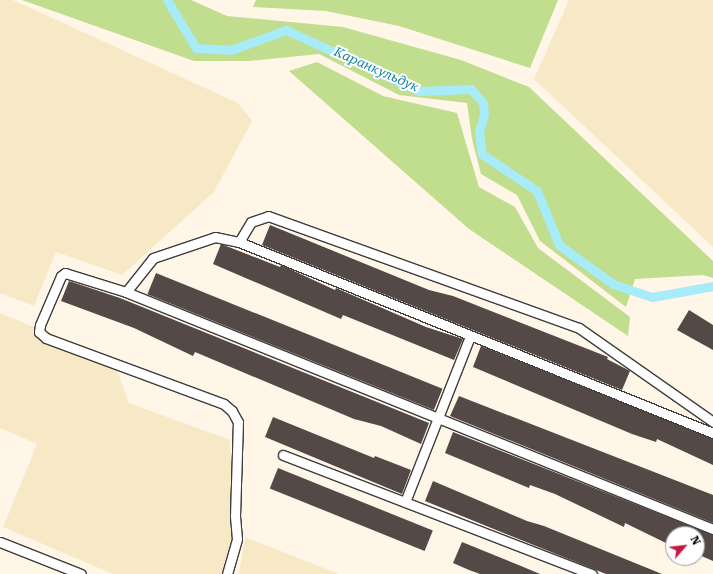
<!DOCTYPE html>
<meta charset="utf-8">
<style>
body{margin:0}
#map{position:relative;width:713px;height:574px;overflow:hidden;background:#fff6e8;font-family:"Roboto Serif",serif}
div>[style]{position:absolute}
.farmland>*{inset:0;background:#f7e9c6}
.forest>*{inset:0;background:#c1dd8e}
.canal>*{height:9px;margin:-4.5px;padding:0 4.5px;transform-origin:4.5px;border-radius:4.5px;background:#a8ecfa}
.building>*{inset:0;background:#544946;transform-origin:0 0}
.roads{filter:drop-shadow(1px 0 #3d3d3d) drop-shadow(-1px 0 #3d3d3d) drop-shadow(0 1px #3d3d3d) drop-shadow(0 -1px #3d3d3d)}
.minor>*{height:9px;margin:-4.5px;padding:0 4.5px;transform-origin:4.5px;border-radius:4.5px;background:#fff}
span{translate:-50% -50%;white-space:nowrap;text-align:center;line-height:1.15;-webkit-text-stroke:4px #fff;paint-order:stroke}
.water-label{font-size:13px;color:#0d80a3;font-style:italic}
.north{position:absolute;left:665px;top:526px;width:40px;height:40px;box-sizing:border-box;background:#fff;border:1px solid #9d9d9d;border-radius:50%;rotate:62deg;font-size:11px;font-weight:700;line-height:16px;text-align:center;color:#0a0a0a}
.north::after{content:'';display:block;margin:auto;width:14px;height:18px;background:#c31a44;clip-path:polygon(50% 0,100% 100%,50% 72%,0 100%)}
</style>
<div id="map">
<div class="farmland">
<div style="clip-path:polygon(0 0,13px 0,238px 103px,252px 121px,214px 192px,122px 275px,56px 252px,34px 306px,0 293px)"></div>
<div style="clip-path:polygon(569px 0,713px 0,713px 247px,534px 79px)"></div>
<div style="clip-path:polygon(0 313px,113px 360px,129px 403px,230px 440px,234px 541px,230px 574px,113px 574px,3px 527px,37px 444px,0 428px)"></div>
<div style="clip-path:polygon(245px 537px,339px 574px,239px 574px)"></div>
</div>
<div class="forest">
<div style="clip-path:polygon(22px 0,191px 0,227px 16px,343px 27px,461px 60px,529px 87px,713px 261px,713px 278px,703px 275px,635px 279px,626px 307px,540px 241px,517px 195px,481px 174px,472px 139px,467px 103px,399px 95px,319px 54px,248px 61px,194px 61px)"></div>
<div style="clip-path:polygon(256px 0,558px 0,530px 68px,399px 26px,326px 11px,253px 7px)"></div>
<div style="clip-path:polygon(317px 62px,383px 96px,457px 113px,479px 187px,515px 207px,538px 248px,630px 317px,628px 336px,469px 229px,289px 71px)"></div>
</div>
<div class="canal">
<div style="left:167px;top:0;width:56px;rotate:58.9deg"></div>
<div style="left:196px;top:48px;width:35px;rotate:3deg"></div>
<div style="left:231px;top:50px;width:59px;rotate:-20deg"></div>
<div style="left:286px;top:30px;width:146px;rotate:24.6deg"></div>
<div style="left:419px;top:91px;width:52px;rotate:-2.2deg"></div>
<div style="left:471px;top:89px;width:18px;rotate:49deg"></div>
<div style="left:483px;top:103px;width:12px;rotate:85deg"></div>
<div style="left:484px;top:115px;width:17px;rotate:107deg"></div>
<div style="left:479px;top:131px;width:23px;rotate:83deg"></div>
<div style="left:482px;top:154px;width:66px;rotate:33.9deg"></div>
<div style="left:537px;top:191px;width:58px;rotate:67.8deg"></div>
<div style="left:559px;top:245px;width:67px;rotate:35.8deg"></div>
<div style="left:613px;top:284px;width:41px;rotate:18.4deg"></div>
<div style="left:652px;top:297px;width:62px;rotate:-10.2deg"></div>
</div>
<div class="building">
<div style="clip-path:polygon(270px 225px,429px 290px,453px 296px,608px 357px,607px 359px,630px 371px,622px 390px,262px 245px)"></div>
<div style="clip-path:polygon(221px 244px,280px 267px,281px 265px,335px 290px,336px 288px,426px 327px,463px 339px,454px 360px,343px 315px,341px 319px,213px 264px)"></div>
<div style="left:156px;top:273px;width:309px;height:23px;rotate:22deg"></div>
<div style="clip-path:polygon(69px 281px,120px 298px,429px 423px,421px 444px,381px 426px,354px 419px,195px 352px,193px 356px,134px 328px,61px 301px)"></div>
<div style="clip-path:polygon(689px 310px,713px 325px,713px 350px,677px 330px)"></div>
<div style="clip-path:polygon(481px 346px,713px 439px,713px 465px,657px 439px,656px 442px,632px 434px,473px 367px)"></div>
<div style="clip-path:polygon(459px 396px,713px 495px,713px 523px,450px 416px)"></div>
<div style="clip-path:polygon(273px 417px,374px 458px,375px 456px,411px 470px,402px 494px,265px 437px)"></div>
<div style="clip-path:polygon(453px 432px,713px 535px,713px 561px,697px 554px,697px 534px,672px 534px,668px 544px,625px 523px,624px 527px,555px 494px,530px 485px,529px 488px,445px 453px)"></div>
<div style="left:278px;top:468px;width:167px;height:22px;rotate:22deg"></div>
<div style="clip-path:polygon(433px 481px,527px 521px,544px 526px,662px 574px,606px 574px,506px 534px,425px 501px)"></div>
<div style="clip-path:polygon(462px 542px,521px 566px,540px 574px,480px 574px,469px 570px,453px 563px)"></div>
</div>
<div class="roads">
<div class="minor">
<div style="left:239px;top:242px;width:23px;rotate:-59deg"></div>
<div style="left:251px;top:222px;width:18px;rotate:-19deg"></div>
<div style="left:268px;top:216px;width:331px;rotate:19.8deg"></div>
<div style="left:579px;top:328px;width:164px;rotate:35deg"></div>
<div style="left:126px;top:292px;width:43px;rotate:-51.5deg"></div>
<div style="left:153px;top:258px;width:65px;rotate:-18.7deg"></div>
<div style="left:215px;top:237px;width:25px;rotate:12deg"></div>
<div style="left:239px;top:242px;width:511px;rotate:21.95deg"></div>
<div style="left:283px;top:455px;width:331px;rotate:21.1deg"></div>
<div style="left:405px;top:502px;width:178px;rotate:-68.6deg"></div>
<div style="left:0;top:542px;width:87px;rotate:21.6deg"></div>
<div style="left:227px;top:574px;width:36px;rotate:-74deg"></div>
<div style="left:237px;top:539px;width:23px;rotate:-95deg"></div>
<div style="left:235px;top:516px;width:94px;rotate:-88.2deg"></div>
<div style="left:238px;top:422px;width:13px;rotate:-119deg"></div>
<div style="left:232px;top:411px;width:11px;rotate:-139deg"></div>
<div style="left:224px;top:404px;width:190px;rotate:-159.7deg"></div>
<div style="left:46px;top:338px;width:9px;rotate:-139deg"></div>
<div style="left:39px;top:332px;width:7px;rotate:-82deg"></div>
<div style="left:40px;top:325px;width:53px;rotate:-66.8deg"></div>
<div style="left:61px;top:276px;width:5px;rotate:-37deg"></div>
<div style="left:65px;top:273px;width:64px;rotate:17.3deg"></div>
<div style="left:126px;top:292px;width:633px;rotate:21.99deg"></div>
</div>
</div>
<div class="water-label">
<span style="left:376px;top:70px;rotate:24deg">Каранкульдук</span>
</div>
<div class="north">N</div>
</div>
